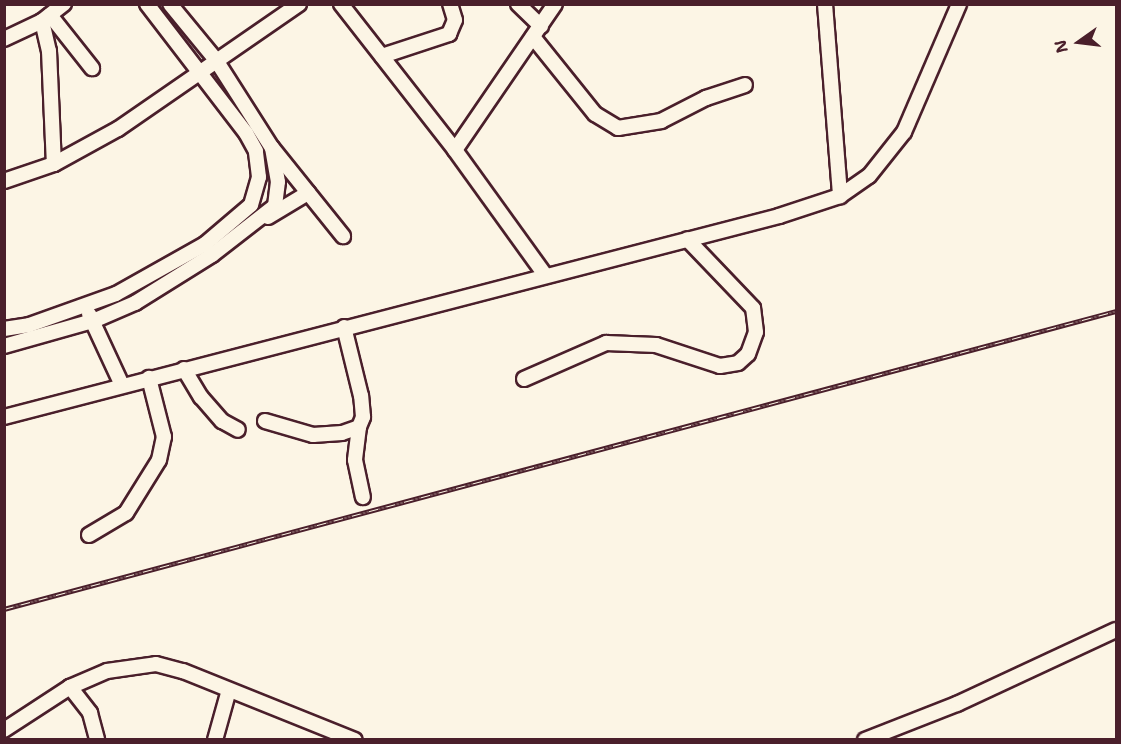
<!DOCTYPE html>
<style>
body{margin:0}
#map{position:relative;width:1121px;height:744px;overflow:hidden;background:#fcf5e5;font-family:"Shantell Sans",sans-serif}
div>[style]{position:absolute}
.roads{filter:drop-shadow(2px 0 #4a1f2b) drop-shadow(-2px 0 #4a1f2b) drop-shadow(0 2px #4a1f2b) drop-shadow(0 -2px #4a1f2b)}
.minor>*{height:14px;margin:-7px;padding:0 7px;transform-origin:7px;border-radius:7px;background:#fcf5e5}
.rail>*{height:5px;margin-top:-2.5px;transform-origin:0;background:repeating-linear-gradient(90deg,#fcf5e5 0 9px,#4a1f2b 0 18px);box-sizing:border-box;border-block:2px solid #4a1f2b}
span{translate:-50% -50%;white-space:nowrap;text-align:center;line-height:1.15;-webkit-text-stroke:5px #fcf5e5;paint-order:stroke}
.frame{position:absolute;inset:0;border:6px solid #4a1f2b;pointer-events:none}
.north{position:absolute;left:1049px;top:12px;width:60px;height:60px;-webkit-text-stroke:4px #fcf5e5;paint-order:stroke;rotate:256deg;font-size:16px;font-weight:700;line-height:24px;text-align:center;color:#4a1f2b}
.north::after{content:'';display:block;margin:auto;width:21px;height:27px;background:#4a1f2b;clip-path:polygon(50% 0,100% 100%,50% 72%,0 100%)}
</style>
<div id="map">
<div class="roads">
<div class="minor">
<div style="left:341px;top:4px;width:185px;rotate:52deg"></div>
<div style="left:455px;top:150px;width:154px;rotate:54.2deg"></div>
<div style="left:518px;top:4px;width:32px;rotate:44deg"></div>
<div style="left:825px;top:4px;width:193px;rotate:85.5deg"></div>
<div style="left:50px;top:15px;width:68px;rotate:51.6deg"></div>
<div style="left:42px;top:21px;width:31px;rotate:77deg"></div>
<div style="left:49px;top:51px;width:113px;rotate:87.5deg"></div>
<div style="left:533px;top:37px;width:99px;rotate:51.2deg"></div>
<div style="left:595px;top:114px;width:27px;rotate:31deg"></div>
<div style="left:618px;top:128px;width:44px;rotate:-9.2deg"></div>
<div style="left:661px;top:121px;width:51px;rotate:-27.1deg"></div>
<div style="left:706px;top:98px;width:41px;rotate:-18.4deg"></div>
<div style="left:4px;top:39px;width:42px;rotate:-25.3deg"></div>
<div style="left:42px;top:21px;width:28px;rotate:-38deg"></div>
<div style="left:382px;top:56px;width:71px;rotate:-18.2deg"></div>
<div style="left:449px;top:34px;width:15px;rotate:-67deg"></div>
<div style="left:455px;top:20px;width:17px;rotate:-107deg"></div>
<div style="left:273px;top:149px;width:112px;rotate:51.2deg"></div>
<div style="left:455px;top:150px;width:177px;rotate:-55.6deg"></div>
<div style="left:4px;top:181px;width:53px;rotate:-18.8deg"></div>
<div style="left:54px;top:164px;width:73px;rotate:-28.7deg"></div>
<div style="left:118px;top:129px;width:220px;rotate:-34.6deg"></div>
<div style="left:268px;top:217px;width:47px;rotate:-31deg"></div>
<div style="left:89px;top:314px;width:78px;rotate:65.1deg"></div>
<div style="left:4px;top:329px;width:25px;rotate:-9deg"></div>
<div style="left:29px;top:325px;width:92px;rotate:-19.6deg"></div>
<div style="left:116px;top:294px;width:102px;rotate:-29.3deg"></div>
<div style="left:205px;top:244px;width:60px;rotate:-40.3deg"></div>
<div style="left:251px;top:205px;width:29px;rotate:-74deg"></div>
<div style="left:259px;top:177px;width:26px;rotate:-97deg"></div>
<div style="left:256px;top:151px;width:21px;rotate:-119deg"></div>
<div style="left:246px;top:133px;width:163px;rotate:-127.5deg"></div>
<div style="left:4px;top:346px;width:92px;rotate:-15.7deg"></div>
<div style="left:93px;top:321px;width:46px;rotate:-23.2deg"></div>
<div style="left:135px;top:303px;width:91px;rotate:-31.9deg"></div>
<div style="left:212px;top:255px;width:80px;rotate:-37.9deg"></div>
<div style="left:275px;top:206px;width:24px;rotate:-83deg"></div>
<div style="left:278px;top:182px;width:35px;rotate:-100deg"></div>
<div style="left:272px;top:148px;width:104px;rotate:-122.5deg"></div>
<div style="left:216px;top:60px;width:72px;rotate:-129.4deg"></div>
<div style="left:184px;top:369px;width:33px;rotate:59deg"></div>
<div style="left:201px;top:397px;width:32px;rotate:49deg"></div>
<div style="left:222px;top:421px;width:18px;rotate:29deg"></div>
<div style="left:524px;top:379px;width:90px;rotate:-23.7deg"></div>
<div style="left:606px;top:343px;width:50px;rotate:2.3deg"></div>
<div style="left:656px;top:345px;width:67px;rotate:18.2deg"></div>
<div style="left:720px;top:366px;width:18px;rotate:-9deg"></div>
<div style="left:738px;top:363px;width:13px;rotate:-42deg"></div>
<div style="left:748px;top:354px;width:23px;rotate:-70deg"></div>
<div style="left:756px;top:332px;width:24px;rotate:-97deg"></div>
<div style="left:753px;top:308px;width:95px;rotate:-133.7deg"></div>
<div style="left:4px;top:417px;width:801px;rotate:-14.54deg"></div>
<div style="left:779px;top:216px;width:64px;rotate:-18.2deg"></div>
<div style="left:840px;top:196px;width:35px;rotate:-35deg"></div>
<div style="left:869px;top:176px;width:56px;rotate:-51.5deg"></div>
<div style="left:904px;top:132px;width:139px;rotate:-66.7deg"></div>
<div style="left:265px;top:421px;width:50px;rotate:16.3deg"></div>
<div style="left:313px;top:435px;width:29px;rotate:-4deg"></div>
<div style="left:342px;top:433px;width:18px;rotate:-19deg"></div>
<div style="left:359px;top:427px;width:11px;rotate:-68deg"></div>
<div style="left:363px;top:417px;width:21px;rotate:-95deg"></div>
<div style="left:361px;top:396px;width:71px;rotate:-103.8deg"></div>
<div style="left:359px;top:427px;width:33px;rotate:97deg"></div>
<div style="left:355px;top:460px;width:38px;rotate:78deg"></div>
<div style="left:89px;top:535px;width:43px;rotate:-30.7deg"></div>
<div style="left:126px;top:513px;width:62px;rotate:-58.1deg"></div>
<div style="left:159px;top:460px;width:24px;rotate:-78deg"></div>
<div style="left:164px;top:437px;width:61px;rotate:-104.3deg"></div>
<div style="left:70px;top:687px;width:33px;rotate:52deg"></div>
<div style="left:90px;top:713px;width:28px;rotate:75deg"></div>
<div style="left:4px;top:730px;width:79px;rotate:-33.1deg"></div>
<div style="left:70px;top:687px;width:40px;rotate:-23.4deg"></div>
<div style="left:107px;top:671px;width:49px;rotate:-8.1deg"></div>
<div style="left:156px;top:664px;width:28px;rotate:15deg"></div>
<div style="left:183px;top:671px;width:185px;rotate:21.9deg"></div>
<div style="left:215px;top:740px;width:52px;rotate:-74.4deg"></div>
<div style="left:865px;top:740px;width:99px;rotate:-21.4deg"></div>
<div style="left:957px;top:704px;width:175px;rotate:-25deg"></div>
</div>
</div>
<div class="rail">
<div style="left:4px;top:609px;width:1151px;rotate:-15deg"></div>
</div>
<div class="frame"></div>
<div class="north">N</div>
</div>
